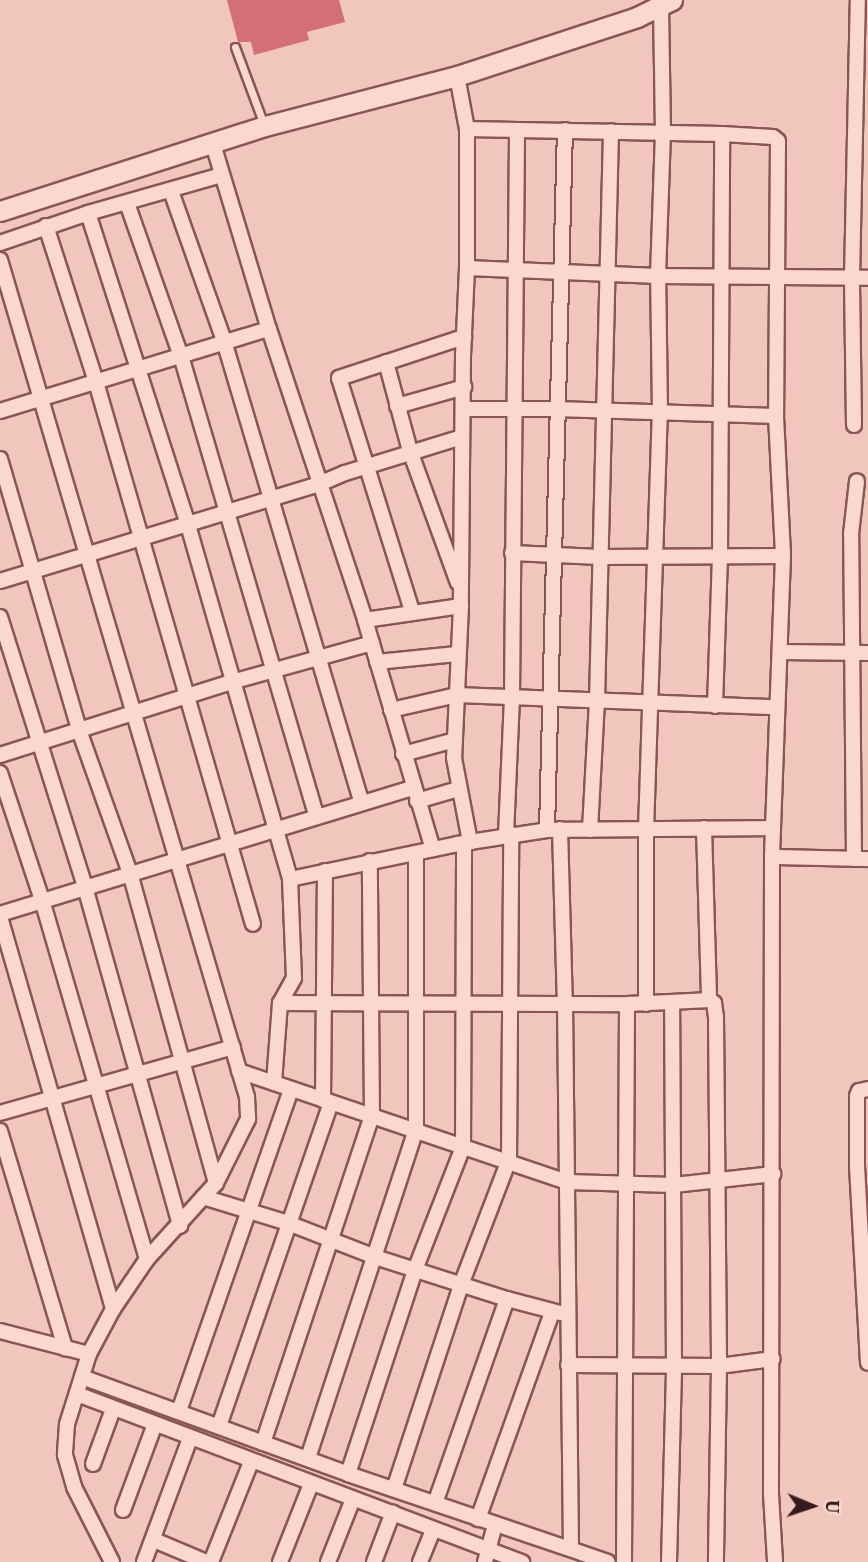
<!DOCTYPE html>
<style>
body{margin:0}
#map{position:relative;width:868px;height:1562px;overflow:hidden;background:#f1c6bc;font-family:"Source Serif 4",serif}
div>[style]{position:absolute}
.building>*{inset:0;background:#d26f78}
.roads{filter:drop-shadow(2px 0 #895654) drop-shadow(-2px 0 #895654) drop-shadow(0 2px #895654) drop-shadow(0 -2px #895654)}
.lane>*{height:7px;margin:-3.5px;padding:0 3.5px;transform-origin:3.5px;border-radius:3.5px;background:#fbd8cf}
.street>*{height:14px;margin:-7px;padding:0 7px;transform-origin:7px;border-radius:7px;background:#fbd8cf}
.secondary>*{height:19px;margin:-9.5px;padding:0 9.5px;transform-origin:9.5px;border-radius:9.5px;background:#fbd8cf}
span{translate:-50% -50%;white-space:nowrap;text-align:center;line-height:1.15;-webkit-text-stroke:6px #f8d5cc;paint-order:stroke}
.north{position:absolute;left:777px;top:1471px;width:70px;height:70px;-webkit-text-stroke:5px #f8d5cc;paint-order:stroke;rotate:92deg;font-size:19px;font-weight:700;line-height:28px;text-align:center;color:#371a1b}
.north::after{content:'';display:block;margin:auto;width:24px;height:32px;background:#371a1b;clip-path:polygon(50% 0,100% 100%,50% 72%,0 100%)}
</style>
<div id="map">
<div class="building">
<div style="clip-path:polygon(227px 0,339px 0,345px 22px,307px 32px,309px 40px,254px 55px,251px 42px,238px 42px)"></div>
</div>
<div class="roads">
<div class="lane">
<div style="left:235px;top:47px;width:83px;rotate:69.6deg"></div>
</div>
<div class="street">
<div style="left:457px;top:76px;width:54px;rotate:79.3deg"></div>
<div style="left:467px;top:129px;width:139px;rotate:90deg"></div>
<div style="left:467px;top:268px;width:87px;rotate:92.6deg"></div>
<div style="left:463px;top:355px;width:251px;rotate:90.5deg"></div>
<div style="left:461px;top:606px;width:152px;rotate:92.6deg"></div>
<div style="left:454px;top:758px;width:86px;rotate:79.2deg"></div>
<div style="left:467px;top:129px;width:255px;rotate:1.1deg"></div>
<div style="left:722px;top:134px;width:51px;rotate:3.4deg"></div>
<div style="left:773px;top:137px;width:6px;rotate:39deg"></div>
<div style="left:778px;top:141px;width:275px;rotate:90.4deg"></div>
<div style="left:776px;top:416px;width:140px;rotate:87.1deg"></div>
<div style="left:783px;top:556px;width:301px;rotate:92.1deg"></div>
<div style="left:772px;top:857px;width:637px;rotate:90.09deg"></div>
<div style="left:771px;top:1494px;width:68px;rotate:86.6deg"></div>
<div style="left:213px;top:144px;width:193px;rotate:73.2deg"></div>
<div style="left:269px;top:329px;width:306px;rotate:71.7deg"></div>
<div style="left:365px;top:620px;width:239px;rotate:73.5deg"></div>
<div style="left:171px;top:191px;width:159px;rotate:70.5deg"></div>
<div style="left:224px;top:341px;width:481px;rotate:73.4deg"></div>
<div style="left:127px;top:203px;width:162px;rotate:70.6deg"></div>
<div style="left:181px;top:356px;width:478px;rotate:73.6deg"></div>
<div style="left:88px;top:213px;width:328px;rotate:72.2deg"></div>
<div style="left:188px;top:525px;width:368px;rotate:73.9deg"></div>
<div style="left:290px;top:879px;width:99px;rotate:87.7deg"></div>
<div style="left:294px;top:978px;width:29px;rotate:119deg"></div>
<div style="left:280px;top:1003px;width:80px;rotate:94.3deg"></div>
<div style="left:46px;top:226px;width:164px;rotate:72.2deg"></div>
<div style="left:96px;top:382px;width:564px;rotate:73.85deg"></div>
<div style="left:0;top:243px;width:93px;rotate:-18.8deg"></div>
<div style="left:88px;top:213px;width:138px;rotate:-15.9deg"></div>
<div style="left:0;top:260px;width:873px;rotate:73.56deg"></div>
<div style="left:247px;top:1097px;width:22px;rotate:87deg"></div>
<div style="left:248px;top:1119px;width:72px;rotate:116.6deg"></div>
<div style="left:216px;top:1183px;width:103px;rotate:132.2deg"></div>
<div style="left:147px;top:1259px;width:60px;rotate:124.2deg"></div>
<div style="left:113px;top:1309px;width:51px;rotate:118.1deg"></div>
<div style="left:89px;top:1354px;width:73px;rotate:107.4deg"></div>
<div style="left:67px;top:1424px;width:31px;rotate:94deg"></div>
<div style="left:65px;top:1455px;width:33px;rotate:74deg"></div>
<div style="left:74px;top:1487px;width:84px;rotate:63.1deg"></div>
<div style="left:467px;top:268px;width:191px;rotate:2.4deg"></div>
<div style="left:658px;top:276px;width:210px;rotate:0.5deg"></div>
<div style="left:386px;top:362px;width:92px;rotate:74.9deg"></div>
<div style="left:410px;top:451px;width:140px;rotate:70deg"></div>
<div style="left:397px;top:406px;width:70px;rotate:-15.8deg"></div>
<div style="left:463px;top:409px;width:93px"></div>
<div style="left:556px;top:409px;width:220px;rotate:1.8deg"></div>
<div style="left:0;top:411px;width:281px;rotate:-17deg"></div>
<div style="left:854px;top:425px;width:147px;rotate:-90.8deg"></div>
<div style="left:852px;top:278px;width:278px;rotate:-88.8deg"></div>
<div style="left:0;top:459px;width:282px;rotate:73.7deg"></div>
<div style="left:79px;top:730px;width:152px;rotate:70.4deg"></div>
<div style="left:130px;top:873px;width:322px;rotate:74.5deg"></div>
<div style="left:512px;top:553px;width:88px;rotate:2.6deg"></div>
<div style="left:600px;top:557px;width:183px;rotate:-0.3deg"></div>
<div style="left:0;top:581px;width:333px;rotate:-16.9deg"></div>
<div style="left:319px;top:484px;width:28px;rotate:-23deg"></div>
<div style="left:345px;top:473px;width:122px;rotate:-17.1deg"></div>
<div style="left:412px;top:611px;width:244px;rotate:-107.4deg"></div>
<div style="left:339px;top:378px;width:132px;rotate:-18.2deg"></div>
<div style="left:0;top:617px;width:283px;rotate:72.5deg"></div>
<div style="left:85px;top:887px;width:352px;rotate:74.3deg"></div>
<div style="left:365px;top:620px;width:97px;rotate:-8.3deg"></div>
<div style="left:780px;top:652px;width:88px;rotate:0.7deg"></div>
<div style="left:377px;top:662px;width:80px;rotate:-5.7deg"></div>
<div style="left:715px;top:706px;width:150px;rotate:-88.1deg"></div>
<div style="left:720px;top:556px;width:422px;rotate:-89.7deg"></div>
<div style="left:391px;top:710px;width:68px;rotate:-12.8deg"></div>
<div style="left:457px;top:695px;width:318px;rotate:2.2deg"></div>
<div style="left:403px;top:754px;width:54px;rotate:-15.1deg"></div>
<div style="left:0;top:755px;width:246px;rotate:-17.5deg"></div>
<div style="left:235px;top:681px;width:142px;rotate:-15.5deg"></div>
<div style="left:0;top:773px;width:134px;rotate:71.7deg"></div>
<div style="left:42px;top:900px;width:374px;rotate:73.7deg"></div>
<div style="left:417px;top:801px;width:43px;rotate:-16.3deg"></div>
<div style="left:704px;top:828px;width:172px;rotate:88.3deg"></div>
<div style="left:709px;top:1000px;width:6px;rotate:31deg"></div>
<div style="left:714px;top:1003px;width:14px;rotate:82deg"></div>
<div style="left:716px;top:1017px;width:349px;rotate:89.5deg"></div>
<div style="left:719px;top:1366px;width:196px;rotate:90.9deg"></div>
<div style="left:560px;top:829px;width:174px;rotate:88.4deg"></div>
<div style="left:565px;top:1003px;width:544px;rotate:89.37deg"></div>
<div style="left:547px;top:830px;width:700px;rotate:-88.53deg"></div>
<div style="left:590px;top:830px;width:129px;rotate:-86.9deg"></div>
<div style="left:597px;top:701px;width:570px;rotate:-88.59deg"></div>
<div style="left:506px;top:835px;width:138px;rotate:-87.5deg"></div>
<div style="left:512px;top:697px;width:567px;rotate:-89.49deg"></div>
<div style="left:772px;top:857px;width:96px;rotate:1.2deg"></div>
<div style="left:854px;top:859px;width:325px;rotate:-90.5deg"></div>
<div style="left:851px;top:534px;width:53px;rotate:-83.5deg"></div>
<div style="left:290px;top:879px;width:171px;rotate:-11.8deg"></div>
<div style="left:457px;top:844px;width:91px;rotate:-8.8deg"></div>
<div style="left:547px;top:830px;width:226px;rotate:-0.5deg"></div>
<div style="left:0;top:914px;width:431px;rotate:-17deg"></div>
<div style="left:0;top:917px;width:408px;rotate:73.9deg"></div>
<div style="left:280px;top:1003px;width:350px;rotate:0.2deg"></div>
<div style="left:646px;top:1004px;width:174px;rotate:-90deg"></div>
<div style="left:646px;top:830px;width:418px;rotate:-88.1deg"></div>
<div style="left:660px;top:412px;width:136px;rotate:-90.8deg"></div>
<div style="left:658px;top:276px;width:143px;rotate:-88deg"></div>
<div style="left:663px;top:133px;width:127px;rotate:-90.9deg"></div>
<div style="left:239px;top:1071px;width:346px;rotate:18.7deg"></div>
<div style="left:567px;top:1182px;width:107px;rotate:1.6deg"></div>
<div style="left:674px;top:1185px;width:100px;rotate:-6.3deg"></div>
<div style="left:868px;top:1089px;width:9px;rotate:167deg"></div>
<div style="left:859px;top:1091px;width:5px;rotate:112deg"></div>
<div style="left:857px;top:1096px;width:70px;rotate:90deg"></div>
<div style="left:857px;top:1166px;width:197px;rotate:86.8deg"></div>
<div style="left:323px;top:1100px;width:229px;rotate:-89.5deg"></div>
<div style="left:0;top:1113px;width:242px;rotate:-15.8deg"></div>
<div style="left:0;top:1131px;width:227px;rotate:73.3deg"></div>
<div style="left:203px;top:1197px;width:89px;rotate:17deg"></div>
<div style="left:288px;top:1223px;width:93px;rotate:21.3deg"></div>
<div style="left:375px;top:1257px;width:139px;rotate:17.7deg"></div>
<div style="left:507px;top:1299px;width:216px;rotate:109.4deg"></div>
<div style="left:507px;top:1299px;width:55px;rotate:14.8deg"></div>
<div style="left:0;top:1331px;width:92px;rotate:14.5deg"></div>
<div style="left:568px;top:1365px;width:151px;rotate:0.4deg"></div>
<div style="left:719px;top:1366px;width:54px;rotate:-7.4deg"></div>
<div style="left:82px;top:1377px;width:283px;rotate:20deg"></div>
<div style="left:348px;top:1474px;width:274px;rotate:18.7deg"></div>
<div style="left:77px;top:1394px;width:476px;rotate:20.7deg"></div>
<div style="left:179px;top:1411px;width:341px;rotate:-70.8deg"></div>
<div style="left:219px;top:1426px;width:342px;rotate:-70.9deg"></div>
<div style="left:263px;top:1443px;width:346px;rotate:-71.6deg"></div>
<div style="left:372px;top:1115px;width:254px;rotate:-90.5deg"></div>
<div style="left:308px;top:1458px;width:346px;rotate:-71.8deg"></div>
<div style="left:416px;top:1129px;width:276px;rotate:-90deg"></div>
<div style="left:93px;top:1464px;width:59px;rotate:-70deg"></div>
<div style="left:348px;top:1474px;width:215px;rotate:-71.8deg"></div>
<div style="left:415px;top:1270px;width:132px;rotate:-68.7deg"></div>
<div style="left:463px;top:1147px;width:304px;rotate:-89.8deg"></div>
<div style="left:394px;top:1489px;width:215px;rotate:-71.8deg"></div>
<div style="left:461px;top:1285px;width:134px;rotate:-69deg"></div>
<div style="left:509px;top:1160px;width:326px;rotate:-89.6deg"></div>
<div style="left:123px;top:1510px;width:92px;rotate:-69.6deg"></div>
<div style="left:478px;top:1519px;width:220px;rotate:-70.3deg"></div>
<div style="left:154px;top:1540px;width:56px;rotate:22.9deg"></div>
<div style="left:144px;top:1562px;width:132px;rotate:-69.6deg"></div>
<div style="left:211px;top:1562px;width:108px;rotate:-68.2deg"></div>
<div style="left:280px;top:1562px;width:84px;rotate:-68.3deg"></div>
<div style="left:328px;top:1562px;width:68px;rotate:-68.4deg"></div>
<div style="left:374px;top:1562px;width:53px;rotate:-69.2deg"></div>
<div style="left:420px;top:1562px;width:35px;rotate:-68deg"></div>
<div style="left:485px;top:1562px;width:38px;rotate:-75deg"></div>
<div style="left:624px;top:1562px;width:553px;rotate:-89.69deg"></div>
<div style="left:627px;top:1009px;width:6px;rotate:-59deg"></div>
<div style="left:630px;top:1004px;width:79px;rotate:-2.9deg"></div>
<div style="left:669px;top:1562px;width:196px;rotate:-88.5deg"></div>
<div style="left:674px;top:1366px;width:363px;rotate:-90.3deg"></div>
</div>
<div class="secondary">
<div style="left:0;top:211px;width:278px;rotate:-17.8deg"></div>
<div style="left:265px;top:126px;width:198px;rotate:-14.6deg"></div>
<div style="left:457px;top:76px;width:189px;rotate:-18.1deg"></div>
<div style="left:637px;top:17px;width:39px;rotate:-26deg"></div>
</div>
</div>
<div class="north">U</div>
</div>
